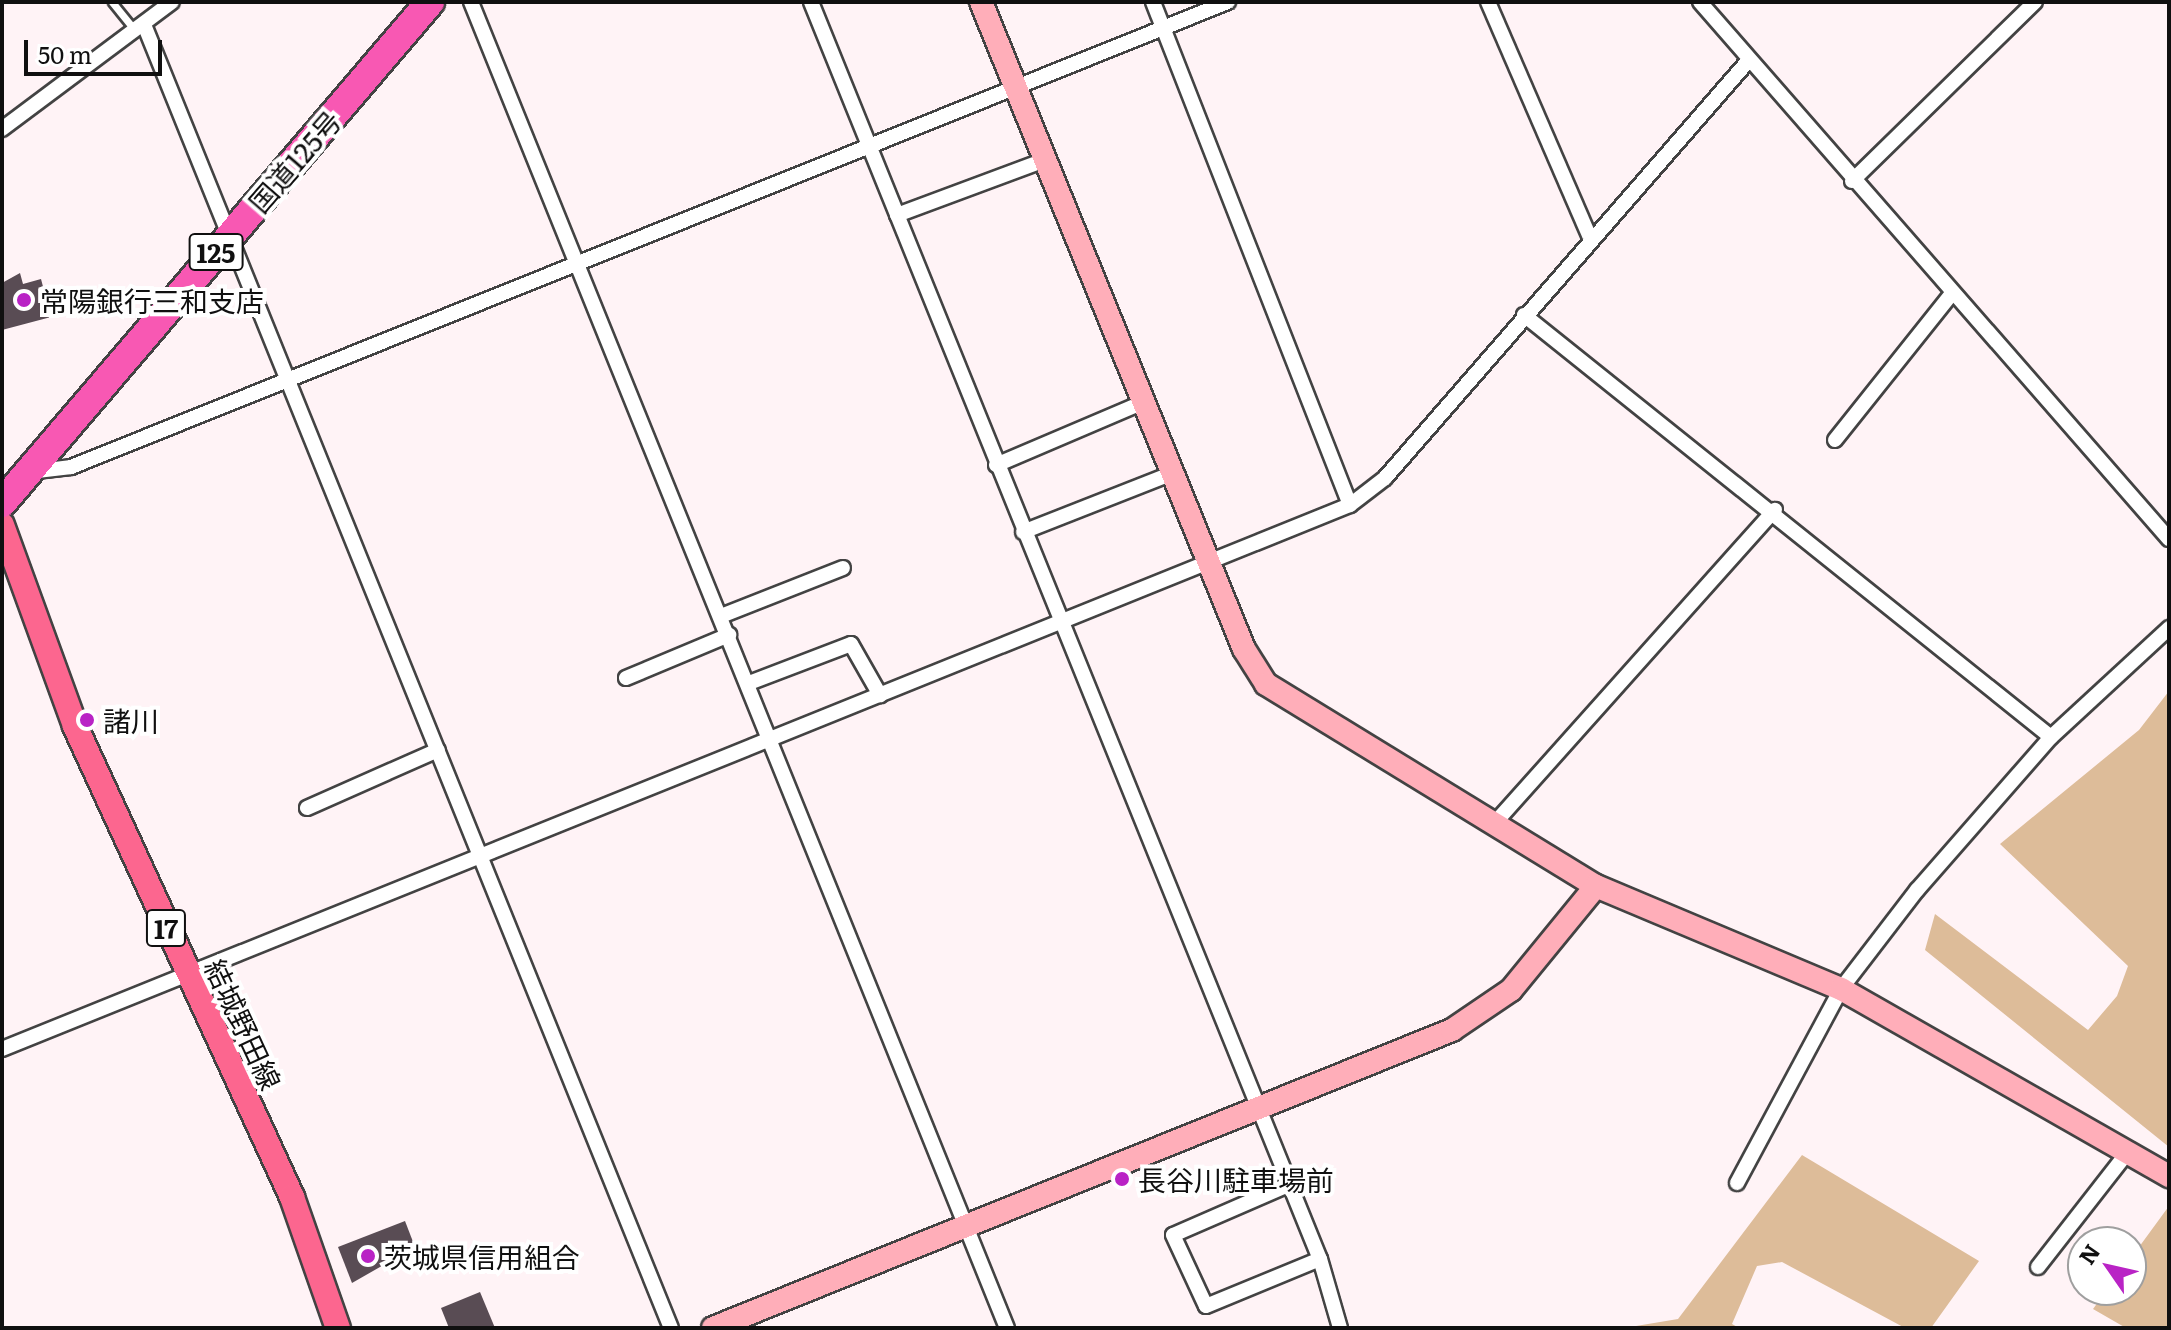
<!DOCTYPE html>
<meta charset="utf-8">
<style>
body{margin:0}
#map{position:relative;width:2171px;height:1330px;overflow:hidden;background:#fff3f6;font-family:Literata,"Noto Sans JP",serif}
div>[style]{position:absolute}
.forest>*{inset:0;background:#ddbc99}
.building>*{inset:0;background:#594c54}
.roads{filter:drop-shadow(2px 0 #434343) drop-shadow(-2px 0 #434343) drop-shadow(0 2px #434343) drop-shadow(0 -2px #434343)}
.lane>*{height:7px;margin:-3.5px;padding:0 3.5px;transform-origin:3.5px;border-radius:3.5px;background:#fff}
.street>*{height:14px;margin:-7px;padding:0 7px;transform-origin:7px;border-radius:7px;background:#fff}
.secondary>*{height:22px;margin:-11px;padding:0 11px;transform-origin:11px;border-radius:11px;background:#ffaeb9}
.primary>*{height:24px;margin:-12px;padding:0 12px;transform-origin:12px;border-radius:12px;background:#fc668f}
.highway>*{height:28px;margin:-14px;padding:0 14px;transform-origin:14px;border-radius:14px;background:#f858b3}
.dots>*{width:22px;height:22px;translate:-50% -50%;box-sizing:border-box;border:4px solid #fff;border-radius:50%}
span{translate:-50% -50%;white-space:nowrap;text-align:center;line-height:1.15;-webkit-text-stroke:8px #fff;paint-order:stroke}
.shield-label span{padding:2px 6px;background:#fff;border:2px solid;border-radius:6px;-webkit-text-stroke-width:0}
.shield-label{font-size:26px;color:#101010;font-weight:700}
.street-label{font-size:28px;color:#101010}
.poi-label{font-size:28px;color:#101010}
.left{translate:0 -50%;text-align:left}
.frame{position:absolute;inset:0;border:4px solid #101010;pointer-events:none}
.north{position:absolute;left:2067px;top:1226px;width:80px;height:80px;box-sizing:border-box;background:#fff;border:2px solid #9f9f9f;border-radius:50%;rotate:304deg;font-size:22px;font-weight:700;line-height:32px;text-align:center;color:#101010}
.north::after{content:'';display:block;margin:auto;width:28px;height:36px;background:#b923c5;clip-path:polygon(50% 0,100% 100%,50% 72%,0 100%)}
.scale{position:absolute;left:24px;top:40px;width:138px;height:36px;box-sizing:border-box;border:4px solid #101010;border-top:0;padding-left:10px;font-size:24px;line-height:28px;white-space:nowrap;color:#101010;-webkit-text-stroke:6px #fff;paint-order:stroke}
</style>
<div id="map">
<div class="forest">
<div style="clip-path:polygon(2169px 691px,2169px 1147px,1925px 950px,1935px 914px,2088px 1030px,2117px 996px,2128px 966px,2000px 844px,2139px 730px)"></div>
<div style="clip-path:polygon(1802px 1155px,1979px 1261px,1931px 1328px,1905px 1328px,1782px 1262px,1757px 1266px,1732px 1324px,1739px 1328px,1624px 1328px,1678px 1319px)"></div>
<div style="clip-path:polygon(2169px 1206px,2169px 1328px,2126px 1328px,2093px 1309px,2107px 1290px,2131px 1290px,2131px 1258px)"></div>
</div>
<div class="building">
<div style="clip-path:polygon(20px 273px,23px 284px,41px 279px,51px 317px,2px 330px,2px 283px)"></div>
<div style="clip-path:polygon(405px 1221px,415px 1247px,352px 1283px,338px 1247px)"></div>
<div style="clip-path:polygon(480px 1292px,495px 1328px,449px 1328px,441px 1308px)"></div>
</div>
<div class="roads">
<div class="lane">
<div style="left:112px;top:2px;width:38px;rotate:51deg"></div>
</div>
<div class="street">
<div style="left:471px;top:2px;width:1430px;rotate:67.99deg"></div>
<div style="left:811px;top:2px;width:1356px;rotate:67.96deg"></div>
<div style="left:1320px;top:1259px;width:72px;rotate:73.8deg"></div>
<div style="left:1153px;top:2px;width:540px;rotate:68.61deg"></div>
<div style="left:1488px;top:2px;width:254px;rotate:66.6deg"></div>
<div style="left:1700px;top:2px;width:713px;rotate:48.87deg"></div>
<div style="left:145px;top:27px;width:1403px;rotate:67.99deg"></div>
<div style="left:2px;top:129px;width:212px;rotate:-36.8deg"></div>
<div style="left:1852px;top:181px;width:256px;rotate:-44.4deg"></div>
<div style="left:897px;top:215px;width:158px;rotate:-20.4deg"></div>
<div style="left:1524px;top:315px;width:675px;rotate:38.69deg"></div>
<div style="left:1835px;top:440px;width:184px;rotate:-51.4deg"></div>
<div style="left:996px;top:465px;width:161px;rotate:-23.1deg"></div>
<div style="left:29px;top:472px;width:42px;rotate:-6.8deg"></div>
<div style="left:71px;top:467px;width:1247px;rotate:-21.9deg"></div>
<div style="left:1023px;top:532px;width:161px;rotate:-21.5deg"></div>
<div style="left:721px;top:616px;width:131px;rotate:-21.5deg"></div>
<div style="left:626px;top:678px;width:112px;rotate:-22.7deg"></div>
<div style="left:749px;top:683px;width:109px;rotate:-20.9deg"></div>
<div style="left:851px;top:644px;width:59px;rotate:60.4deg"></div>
<div style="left:307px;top:808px;width:143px;rotate:-23.9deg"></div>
<div style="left:1493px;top:825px;width:423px;rotate:-48.2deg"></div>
<div style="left:2px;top:1049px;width:1454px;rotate:-21.98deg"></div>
<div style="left:1350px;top:505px;width:44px;rotate:-37.6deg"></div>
<div style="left:1385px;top:478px;width:554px;rotate:-48.95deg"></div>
<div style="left:1737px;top:1183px;width:220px;rotate:-61.8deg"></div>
<div style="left:1841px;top:989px;width:125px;rotate:-52.5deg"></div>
<div style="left:1917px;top:890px;width:203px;rotate:-48.8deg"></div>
<div style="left:2051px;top:737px;width:161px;rotate:-42.7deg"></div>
<div style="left:1288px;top:1185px;width:125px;rotate:156.5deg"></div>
<div style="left:1173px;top:1235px;width:78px;rotate:65.1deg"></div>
<div style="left:1206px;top:1306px;width:123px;rotate:-22.4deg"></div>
<div style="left:2038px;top:1267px;width:146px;rotate:-52deg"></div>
</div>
<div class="secondary">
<div style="left:981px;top:2px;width:698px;rotate:67.88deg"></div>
<div style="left:1244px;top:649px;width:41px;rotate:57.8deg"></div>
<div style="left:1266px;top:684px;width:387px;rotate:31.5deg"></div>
<div style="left:1596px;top:886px;width:266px;rotate:22.8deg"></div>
<div style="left:1841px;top:989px;width:378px;rotate:29.7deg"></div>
<div style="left:713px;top:1328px;width:797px;rotate:-21.96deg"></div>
<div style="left:1452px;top:1030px;width:71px;rotate:-34.1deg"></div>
<div style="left:1511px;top:990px;width:134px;rotate:-50.7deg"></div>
</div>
<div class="primary">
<div style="left:2px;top:525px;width:214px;rotate:70deg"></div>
<div style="left:75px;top:726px;width:519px;rotate:65.26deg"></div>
<div style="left:292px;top:1197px;width:139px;rotate:70.7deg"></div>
</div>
<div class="highway">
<div style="left:2px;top:503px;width:659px;rotate:-49.49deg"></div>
</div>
</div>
<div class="dots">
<div style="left:24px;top:300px;background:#b923c5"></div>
<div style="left:87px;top:720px;background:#b923c5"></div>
<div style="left:1122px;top:1179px;background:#b923c5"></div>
<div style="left:368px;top:1256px;background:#b923c5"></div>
</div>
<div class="shield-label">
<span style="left:216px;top:252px">125</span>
<span style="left:166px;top:928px">17</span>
</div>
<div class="street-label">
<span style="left:294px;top:161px;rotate:-49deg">国道125号</span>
<span style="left:244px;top:1024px;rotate:65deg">結城野田線</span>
</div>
<div class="poi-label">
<span class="left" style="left:40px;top:300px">常陽銀行三和支店</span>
<span class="left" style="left:103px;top:720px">諸川</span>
<span class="left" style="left:1138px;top:1179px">長谷川駐車場前</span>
<span class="left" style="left:384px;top:1256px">茨城県信用組合</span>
</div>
<div class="frame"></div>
<div class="north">N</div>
<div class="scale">50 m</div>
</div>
